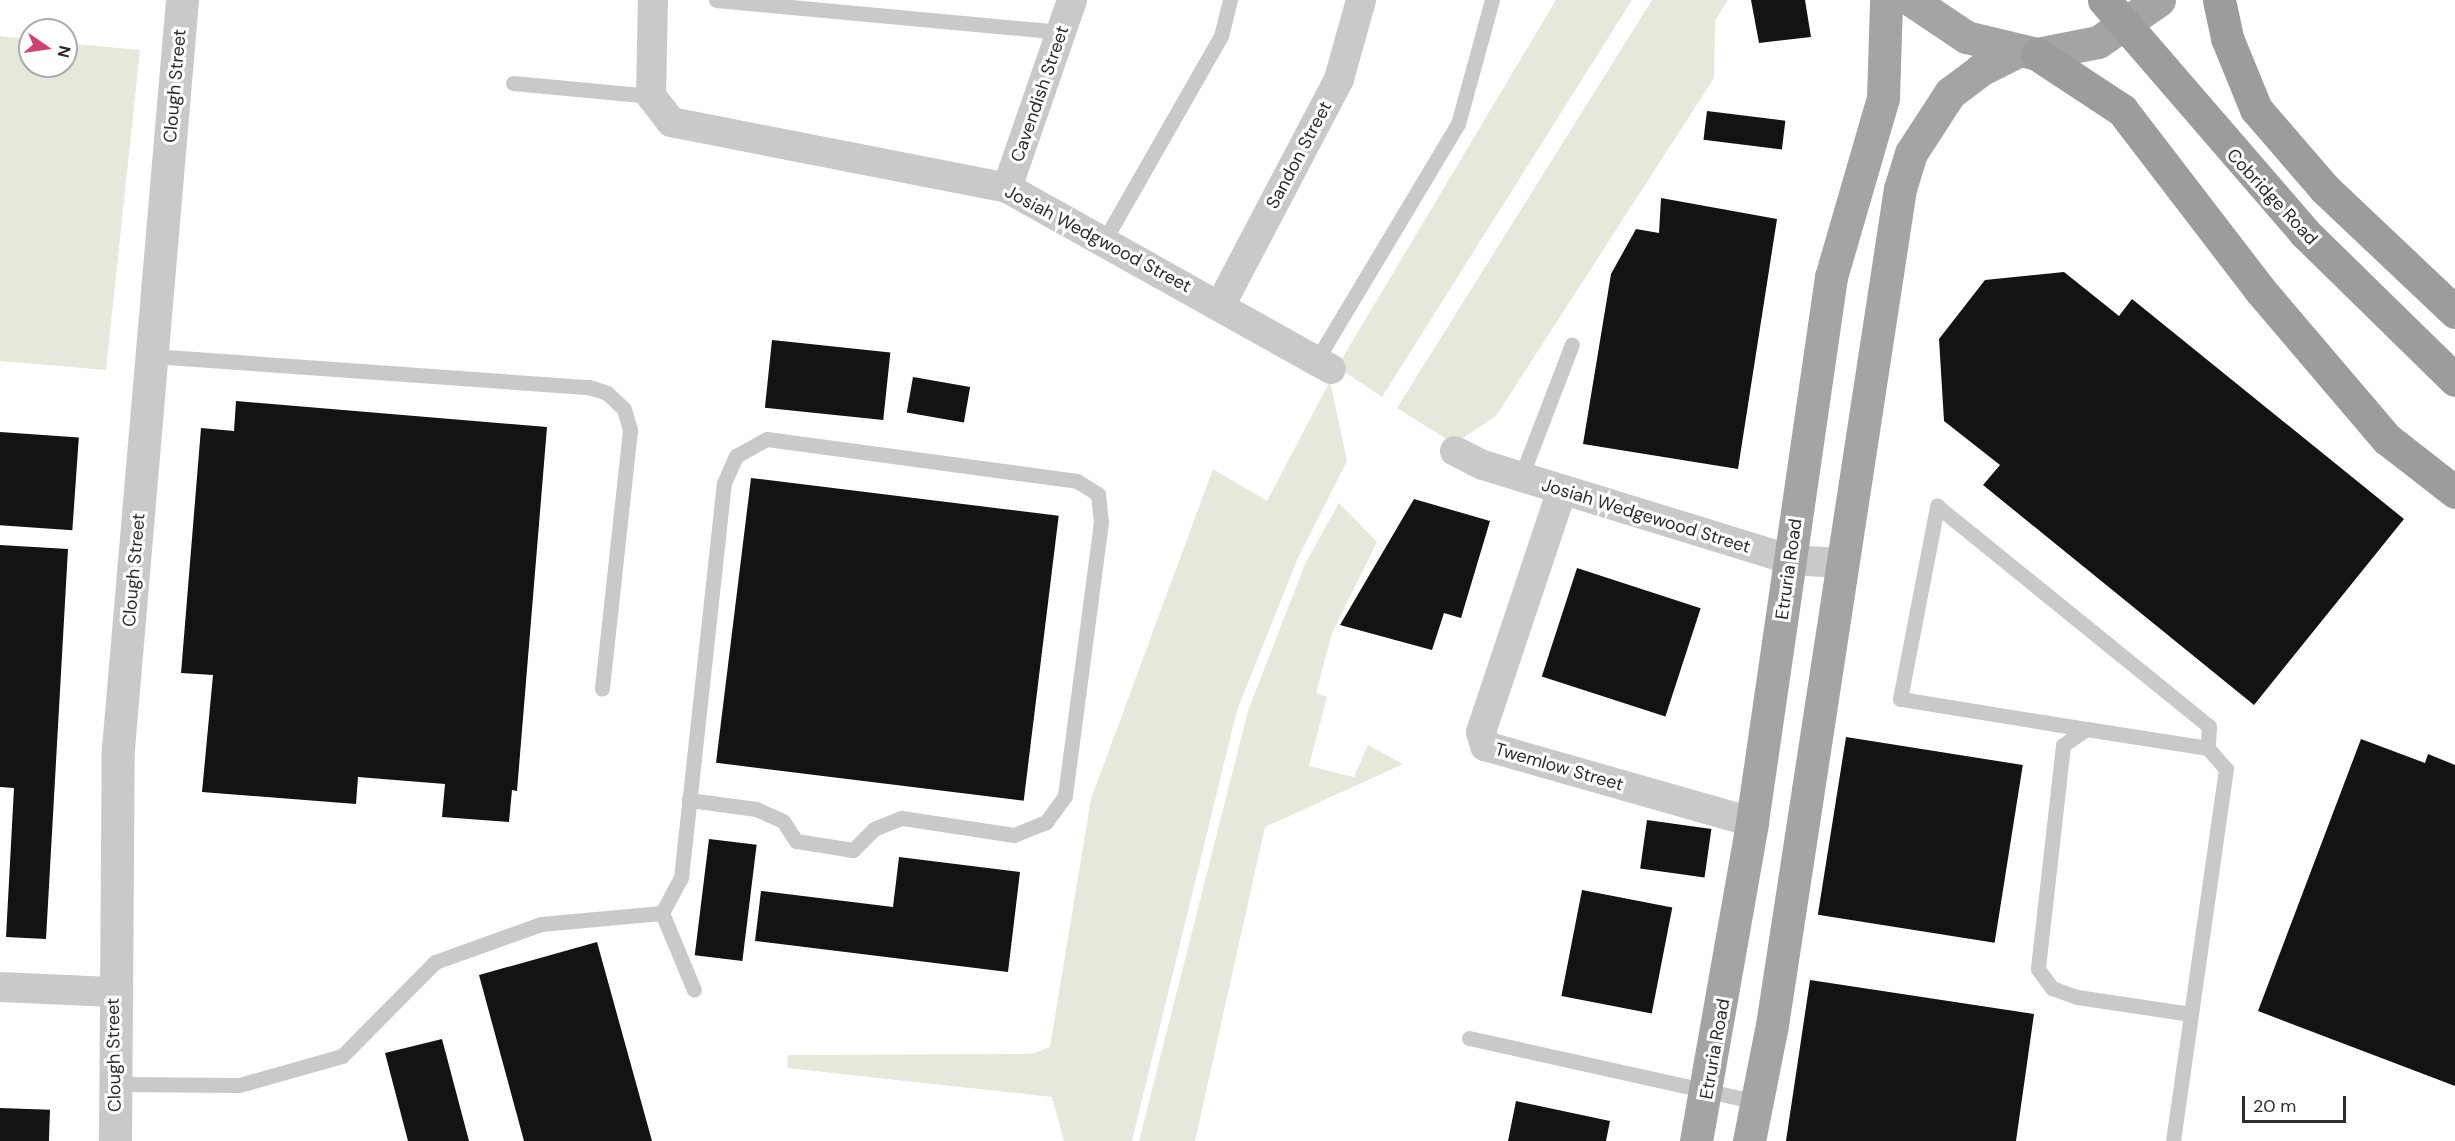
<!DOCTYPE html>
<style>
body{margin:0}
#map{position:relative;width:2455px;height:1141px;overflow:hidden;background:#fff;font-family:"DM Sans",sans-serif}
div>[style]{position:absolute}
.green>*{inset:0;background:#e5e8db}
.building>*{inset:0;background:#131313;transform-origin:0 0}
.service>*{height:15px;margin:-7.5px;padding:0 7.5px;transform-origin:7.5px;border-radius:7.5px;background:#c9c9c9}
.minor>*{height:30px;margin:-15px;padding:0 15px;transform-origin:15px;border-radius:15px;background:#c9c9c9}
.tertiary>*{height:33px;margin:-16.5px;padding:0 16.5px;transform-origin:16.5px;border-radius:16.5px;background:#c9c9c9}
.primary>*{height:33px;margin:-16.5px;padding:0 16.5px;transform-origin:16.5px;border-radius:16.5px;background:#a4a4a4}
.trunk>*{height:33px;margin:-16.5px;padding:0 16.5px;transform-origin:16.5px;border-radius:16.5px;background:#9c9c9c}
.trunk-bridge>*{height:33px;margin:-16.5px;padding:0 16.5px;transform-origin:16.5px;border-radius:16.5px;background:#9c9c9c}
span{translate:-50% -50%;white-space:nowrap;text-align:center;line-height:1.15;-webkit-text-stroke:6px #fff;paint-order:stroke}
.street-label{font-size:18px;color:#2c2c2c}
.north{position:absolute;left:18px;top:18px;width:60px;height:60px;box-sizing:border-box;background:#fff;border:2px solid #ababab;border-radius:50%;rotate:103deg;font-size:16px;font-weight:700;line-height:24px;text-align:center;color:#2c2c2c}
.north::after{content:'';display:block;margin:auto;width:21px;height:27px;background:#ce436d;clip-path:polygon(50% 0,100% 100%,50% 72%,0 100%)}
.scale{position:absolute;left:2242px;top:1096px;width:104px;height:27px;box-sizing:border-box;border:3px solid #2c2c2c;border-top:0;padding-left:8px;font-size:18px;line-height:21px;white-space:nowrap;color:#2c2c2c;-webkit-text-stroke:4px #fff;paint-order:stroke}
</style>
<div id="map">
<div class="green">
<div style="clip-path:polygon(1556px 0,1632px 0,1382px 397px,1337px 367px)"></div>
<div style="clip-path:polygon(1652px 0,1728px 0,1715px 21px,1714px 78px,1496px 416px,1454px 444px,1397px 408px)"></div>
<div style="clip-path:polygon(0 36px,30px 39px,30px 66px,66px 66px,66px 43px,140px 50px,106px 370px,0 361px)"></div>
<div style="clip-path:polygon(1330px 381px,1347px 461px,1297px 560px,1237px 710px,1132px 1141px,1064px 1141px,1052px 1097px,787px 1068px,788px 1055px,1032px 1054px,1050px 1047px,1091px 799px,1213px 469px,1267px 501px)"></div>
<div style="clip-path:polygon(1339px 503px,1377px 542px,1332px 633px,1316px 693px,1327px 697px,1309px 766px,1354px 777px,1368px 745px,1403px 764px,1265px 827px,1195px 1141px,1139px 1141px,1248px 711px,1305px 564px)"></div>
</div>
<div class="building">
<div style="clip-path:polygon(1751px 0,1805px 0,1811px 37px,1759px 43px)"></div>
<div style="left:1707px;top:111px;width:79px;height:29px;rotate:7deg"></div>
<div style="clip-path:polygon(1661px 198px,1777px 219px,1738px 469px,1583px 444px,1611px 274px,1636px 229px,1659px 233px)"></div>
<div style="clip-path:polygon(2064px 272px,2119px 316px,2132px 299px,2404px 519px,2254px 705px,1983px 485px,2000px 465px,1944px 421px,1939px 339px,1985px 280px)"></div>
<div style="left:772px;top:340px;width:119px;height:68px;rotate:6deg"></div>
<div style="left:913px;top:377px;width:58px;height:36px;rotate:10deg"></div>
<div style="clip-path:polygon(236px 401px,547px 427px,517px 791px,512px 790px,509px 822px,442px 817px,445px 784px,358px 777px,356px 804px,202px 792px,213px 675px,181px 673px,201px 428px,234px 431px)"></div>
<div style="left:0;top:432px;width:79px;height:93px;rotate:4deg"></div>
<div style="left:751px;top:478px;width:310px;height:287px;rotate:7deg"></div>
<div style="clip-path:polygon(1414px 499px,1490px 521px,1461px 618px,1444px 613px,1432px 650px,1340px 625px)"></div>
<div style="clip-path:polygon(0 545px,68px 549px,46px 939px,6px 937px,14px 788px,0 787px)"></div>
<div style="left:1577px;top:568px;width:130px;height:114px;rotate:18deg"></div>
<div style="left:1846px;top:737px;width:179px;height:180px;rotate:9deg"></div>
<div style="clip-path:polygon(2361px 739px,2425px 763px,2428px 754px,2455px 765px,2455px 1086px,2258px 1011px)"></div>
<div style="left:1647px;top:820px;width:65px;height:49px;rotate:8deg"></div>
<div style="left:709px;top:839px;width:48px;height:117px;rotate:7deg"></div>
<div style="clip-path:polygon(899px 857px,1020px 872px,1008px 972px,755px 941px,761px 891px,893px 907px)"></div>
<div style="left:1582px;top:890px;width:92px;height:108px;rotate:11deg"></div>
<div style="clip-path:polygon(597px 942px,652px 1141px,524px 1141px,479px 975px)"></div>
<div style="clip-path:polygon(1810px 980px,2034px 1014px,2016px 1141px,1786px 1141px)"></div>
<div style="clip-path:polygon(442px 1039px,469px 1141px,408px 1141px,385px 1053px)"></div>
<div style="clip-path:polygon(1516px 1101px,1610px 1121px,1606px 1141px,1508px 1141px)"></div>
<div style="left:0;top:1108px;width:50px;height:33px;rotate:2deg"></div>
</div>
<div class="service">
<div style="left:716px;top:0;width:347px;rotate:5.3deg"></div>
<div style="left:513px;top:83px;width:139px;rotate:5.4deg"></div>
<div style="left:1104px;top:241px;width:236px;rotate:-60.3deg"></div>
<div style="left:1221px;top:36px;width:37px;rotate:-76deg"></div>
<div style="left:153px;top:356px;width:437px;rotate:4.1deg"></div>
<div style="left:589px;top:387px;width:19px;rotate:18deg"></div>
<div style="left:607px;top:393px;width:23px;rotate:43deg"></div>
<div style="left:624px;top:409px;width:22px;rotate:74deg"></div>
<div style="left:630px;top:430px;width:260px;rotate:96.2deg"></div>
<div style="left:1316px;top:361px;width:276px;rotate:-59.1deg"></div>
<div style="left:1458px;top:124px;width:129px;rotate:-74.7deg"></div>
<div style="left:1521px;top:477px;width:142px;rotate:-69deg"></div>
<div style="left:2086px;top:729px;width:188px;rotate:-170.8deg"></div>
<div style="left:1900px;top:699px;width:197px;rotate:-79.1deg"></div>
<div style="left:1937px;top:506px;width:350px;rotate:39deg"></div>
<div style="left:2209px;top:726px;width:22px;rotate:93deg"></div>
<div style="left:662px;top:913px;width:40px;rotate:-62deg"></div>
<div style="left:681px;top:878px;width:397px;rotate:-83.8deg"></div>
<div style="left:724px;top:483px;width:30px;rotate:-66deg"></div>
<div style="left:736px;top:456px;width:35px;rotate:-29deg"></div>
<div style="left:767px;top:439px;width:313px;rotate:7.7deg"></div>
<div style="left:1077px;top:481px;width:25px;rotate:32deg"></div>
<div style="left:1098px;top:494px;width:28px;rotate:84deg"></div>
<div style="left:1101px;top:522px;width:276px;rotate:97.5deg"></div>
<div style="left:1065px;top:796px;width:32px;rotate:126deg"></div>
<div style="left:1046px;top:822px;width:35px;rotate:158deg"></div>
<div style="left:1014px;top:835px;width:114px;rotate:-171.4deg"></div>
<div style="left:901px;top:818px;width:29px;rotate:158deg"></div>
<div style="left:874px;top:829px;width:30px;rotate:135deg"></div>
<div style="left:853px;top:850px;width:58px;rotate:-171deg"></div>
<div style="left:796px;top:841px;width:24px;rotate:-123deg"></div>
<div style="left:783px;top:821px;width:30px;rotate:-156deg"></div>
<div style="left:756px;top:809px;width:68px;rotate:-172.3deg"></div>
<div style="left:1469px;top:1038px;width:296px;rotate:12.5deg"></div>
<div style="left:114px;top:1084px;width:125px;rotate:0.5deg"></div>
<div style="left:239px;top:1085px;width:107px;rotate:-15.7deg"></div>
<div style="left:342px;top:1056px;width:132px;rotate:-45.3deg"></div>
<div style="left:435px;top:962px;width:113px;rotate:-19.7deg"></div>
<div style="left:541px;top:924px;width:121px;rotate:-5.2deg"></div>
<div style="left:662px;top:913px;width:83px;rotate:67.4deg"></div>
<div style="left:2173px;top:1141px;width:376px;rotate:-81.9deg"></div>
<div style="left:2226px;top:769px;width:28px;rotate:-131deg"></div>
<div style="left:2208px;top:748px;width:123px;rotate:-171.1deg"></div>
<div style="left:2086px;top:729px;width:28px;rotate:145deg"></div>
<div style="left:2063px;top:745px;width:225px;rotate:96.4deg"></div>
<div style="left:2038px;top:969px;width:24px;rotate:54deg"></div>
<div style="left:2052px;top:988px;width:27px;rotate:20deg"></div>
<div style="left:2077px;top:997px;width:115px;rotate:8.5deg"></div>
</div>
<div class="minor">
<div style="left:653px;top:0;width:96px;rotate:91.2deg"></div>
<div style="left:651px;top:96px;width:33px;rotate:52deg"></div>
<div style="left:671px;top:122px;width:342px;rotate:11.1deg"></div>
<div style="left:1007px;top:188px;width:371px;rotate:29.2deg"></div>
<div style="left:1007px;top:188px;width:199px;rotate:-70.9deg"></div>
<div style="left:1221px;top:304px;width:254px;rotate:-62.3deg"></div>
<div style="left:1339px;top:79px;width:82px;rotate:-74.4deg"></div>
<div style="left:1455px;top:451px;width:31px;rotate:27deg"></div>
<div style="left:1483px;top:465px;width:322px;rotate:17.1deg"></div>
<div style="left:1791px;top:560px;width:49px;rotate:3.5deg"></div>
<div style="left:1562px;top:490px;width:255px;rotate:108.5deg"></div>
<div style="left:1481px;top:732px;width:15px;rotate:74deg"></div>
<div style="left:1485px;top:746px;width:278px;rotate:15.9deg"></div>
<div style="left:0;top:987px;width:112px;rotate:2.6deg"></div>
</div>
<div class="tertiary">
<div style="left:115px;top:1141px;width:393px;rotate:-89.6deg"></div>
<div style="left:118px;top:748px;width:751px;rotate:-85.11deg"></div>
</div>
<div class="primary">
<div style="left:1911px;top:0;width:66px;rotate:33.9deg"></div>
<div style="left:1966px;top:37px;width:73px;rotate:13.5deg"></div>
<div style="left:2037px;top:54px;width:62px;rotate:-11.1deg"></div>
<div style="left:2098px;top:42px;width:74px;rotate:-34.5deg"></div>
<div style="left:1696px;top:1141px;width:324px;rotate:-80deg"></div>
<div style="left:1752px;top:822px;width:551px;rotate:-81.75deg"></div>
<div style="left:1831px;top:277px;width:186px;rotate:-73.8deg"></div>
<div style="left:1883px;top:98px;width:98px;rotate:-88.2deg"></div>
<div style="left:1749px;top:1141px;width:118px;rotate:-78.8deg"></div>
<div style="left:1772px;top:1025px;width:846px;rotate:-81.3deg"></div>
<div style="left:1900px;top:189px;width:38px;rotate:-73deg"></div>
<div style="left:1911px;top:153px;width:72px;rotate:-57deg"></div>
<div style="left:1950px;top:93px;width:38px;rotate:-37deg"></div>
<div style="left:1980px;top:70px;width:42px;rotate:-26.6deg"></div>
</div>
<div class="trunk">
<div style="left:2219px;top:0;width:39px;rotate:78deg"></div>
<div style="left:2227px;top:38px;width:77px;rotate:67.8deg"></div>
<div style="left:2256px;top:109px;width:106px;rotate:49.2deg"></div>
<div style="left:2325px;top:189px;width:179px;rotate:43.4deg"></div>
<div style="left:2037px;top:54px;width:102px;rotate:33.4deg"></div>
<div style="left:2122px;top:110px;width:227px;rotate:52.5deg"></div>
<div style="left:2260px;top:290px;width:196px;rotate:49.6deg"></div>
<div style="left:2387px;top:439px;width:86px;rotate:37.9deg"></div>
<div style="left:2305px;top:233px;width:210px;rotate:44.4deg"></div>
</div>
<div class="trunk-bridge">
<div style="left:2104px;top:0;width:308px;rotate:49.2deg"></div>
</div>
<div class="street-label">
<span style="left:175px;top:86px;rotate:-85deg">Clough Street</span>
<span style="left:1040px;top:94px;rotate:-71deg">Cavendish Street</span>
<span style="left:1299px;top:155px;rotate:-62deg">Sandon Street</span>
<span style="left:2272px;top:197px;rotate:47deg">Cobridge Road</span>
<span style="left:1098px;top:239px;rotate:28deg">Josiah Wedgwood Street</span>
<span style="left:1646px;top:516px;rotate:17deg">Josiah Wedgewood Street</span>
<span style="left:1789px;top:569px;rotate:-82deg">Etruria Road</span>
<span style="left:134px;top:570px;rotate:-85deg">Clough Street</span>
<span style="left:1559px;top:767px;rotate:16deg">Twemlow Street</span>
<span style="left:1715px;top:1049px;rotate:-80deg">Etruria Road</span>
<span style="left:114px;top:1055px;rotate:-91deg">Clough Street</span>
</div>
<div class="north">N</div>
<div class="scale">20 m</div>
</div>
